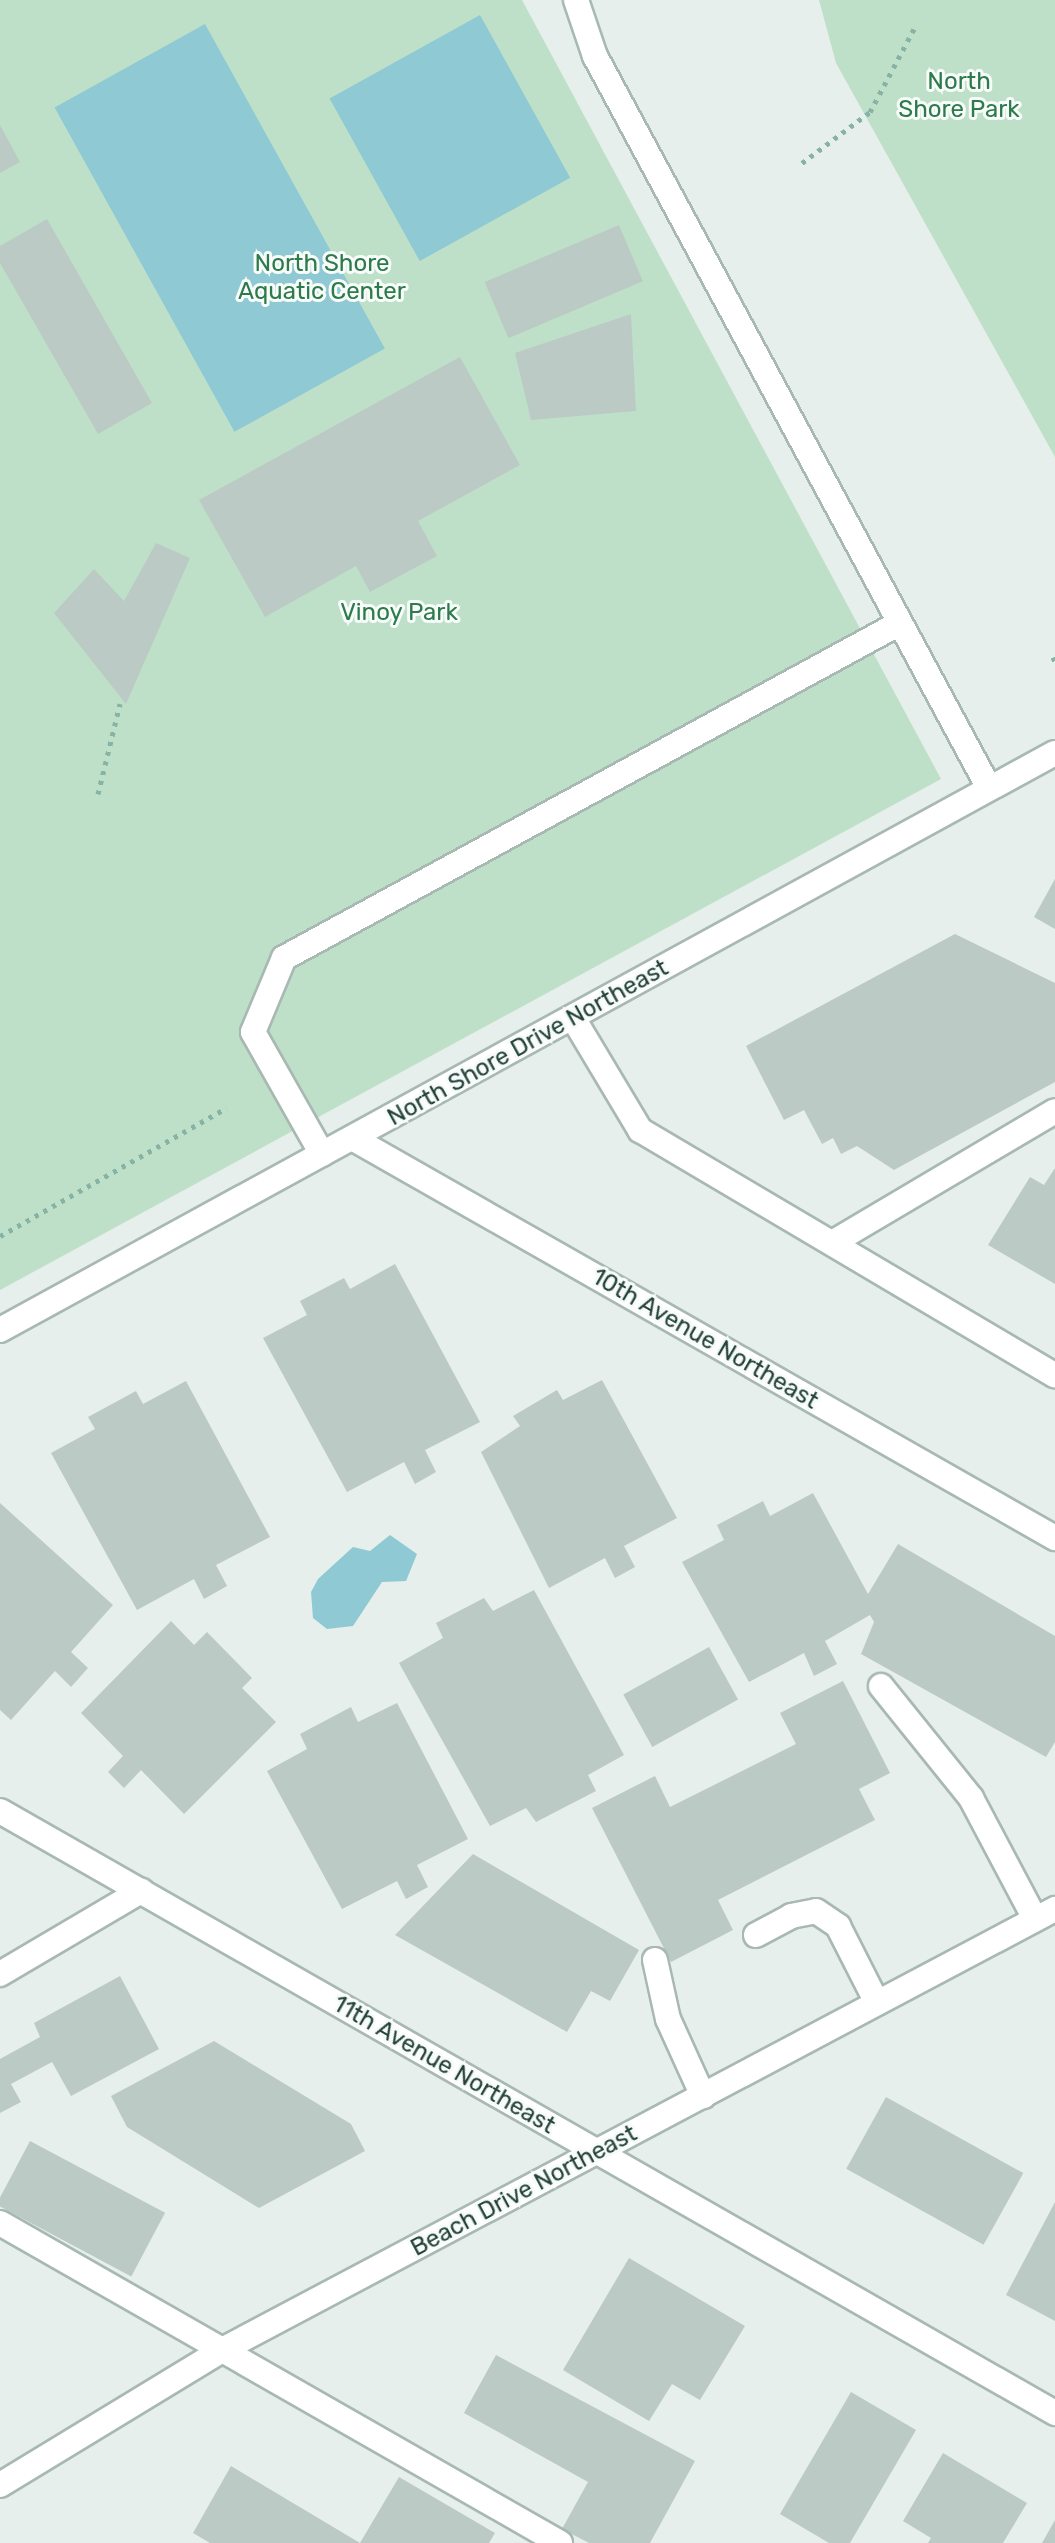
<!DOCTYPE html>
<style>
body{margin:0}
#map{position:relative;width:1055px;height:2543px;overflow:hidden;background:#e6efeb;font-family:Rubik,sans-serif}
div>[style]{position:absolute}
.green>*{inset:0;background:#bfe0c8}
.water>*{inset:0;background:#8ec9d4;transform-origin:0 0}
.building>*{inset:0;background:#bbcac4;transform-origin:0 0}
.path>*{height:5px;margin-top:-2.5px;transform-origin:0;background:repeating-linear-gradient(90deg,#86b3a5 0 4px,transparent 0 10px)}
.roads{filter:drop-shadow(2px 0 #a8b8b2) drop-shadow(-2px 0 #a8b8b2) drop-shadow(0 2px #a8b8b2) drop-shadow(0 -2px #a8b8b2)}
.lane>*{height:24px;margin:-12px;padding:0 12px;transform-origin:12px;border-radius:12px;background:#fff}
.street>*{height:24px;margin:-12px;padding:0 12px;transform-origin:12px;border-radius:12px;background:#fff}
.secondary>*{height:24px;margin:-12px;padding:0 12px;transform-origin:12px;border-radius:12px;background:#fff}
span{translate:-50% -50%;white-space:nowrap;text-align:center;line-height:1.15;-webkit-text-stroke:6px #f7fbf9;paint-order:stroke}
.park-label{font-size:24px;color:#2d7a4b}
.street-label{font-size:24px;color:#24423a}
</style>
<div id="map">
<div class="green">
<div style="clip-path:polygon(0 0,522px 0,941px 779px,0 1290px)"></div>
<div style="clip-path:polygon(819px 0,1055px 0,1055px 457px,836px 63px)"></div>
</div>
<div class="water">
<div style="left:480px;top:15px;width:186px;height:172px;rotate:61deg"></div>
<div style="left:205px;top:24px;width:371px;height:172px;rotate:61deg"></div>
<div style="clip-path:polygon(390px 1535px,417px 1554px,406px 1581px,382px 1582px,353px 1626px,327px 1629px,313px 1618px,311px 1592px,318px 1579px,353px 1547px,370px 1551px)"></div>
</div>
<div class="building">
<div style="clip-path:polygon(0 125px,20px 162px,0 173px)"></div>
<div style="clip-path:polygon(47px 219px,152px 403px,98px 434px,0 263px,0 246px)"></div>
<div style="left:619px;top:225px;width:61px;height:146px;rotate:67deg"></div>
<div style="clip-path:polygon(631px 314px,636px 411px,531px 420px,515px 353px)"></div>
<div style="clip-path:polygon(460px 357px,520px 465px,418px 521px,437px 556px,370px 592px,356px 566px,265px 617px,199px 500px)"></div>
<div style="clip-path:polygon(156px 543px,190px 558px,126px 704px,54px 613px,94px 569px,124px 601px)"></div>
<div style="clip-path:polygon(1055px 879px,1055px 929px,1034px 917px)"></div>
<div style="clip-path:polygon(955px 934px,1055px 983px,1055px 1082px,894px 1170px,857px 1146px,841px 1154px,833px 1138px,822px 1144px,804px 1110px,784px 1120px,746px 1046px)"></div>
<div style="clip-path:polygon(1055px 1168px,1055px 1284px,988px 1245px,1030px 1177px,1044px 1185px)"></div>
<div style="clip-path:polygon(395px 1264px,480px 1422px,425px 1450px,436px 1472px,415px 1484px,404px 1462px,347px 1492px,263px 1338px,307px 1315px,300px 1301px,344px 1278px,350px 1289px)"></div>
<div style="clip-path:polygon(602px 1380px,677px 1518px,624px 1546px,635px 1567px,615px 1578px,605px 1558px,549px 1588px,481px 1452px,520px 1426px,513px 1416px,557px 1390px,563px 1400px)"></div>
<div style="clip-path:polygon(186px 1381px,270px 1537px,216px 1565px,227px 1586px,204px 1599px,194px 1579px,137px 1610px,51px 1453px,95px 1429px,88px 1417px,136px 1391px,143px 1404px)"></div>
<div style="clip-path:polygon(813px 1493px,868px 1594px,898px 1544px,1055px 1636px,1055px 1742px,1046px 1757px,861px 1654px,874px 1622px,870px 1615px,825px 1641px,837px 1664px,814px 1676px,804px 1653px,749px 1682px,682px 1562px,724px 1540px,717px 1525px,763px 1501px,770px 1516px)"></div>
<div style="clip-path:polygon(0 1503px,113px 1605px,71px 1652px,88px 1668px,71px 1687px,55px 1671px,11px 1720px,0 1710px)"></div>
<div style="clip-path:polygon(534px 1590px,624px 1755px,588px 1775px,596px 1791px,536px 1822px,526px 1808px,490px 1826px,399px 1663px,443px 1638px,436px 1623px,484px 1598px,493px 1611px)"></div>
<div style="clip-path:polygon(171px 1621px,194px 1645px,207px 1632px,252px 1678px,242px 1688px,276px 1722px,184px 1814px,141px 1770px,124px 1788px,108px 1772px,123px 1756px,81px 1713px)"></div>
<div style="left:709px;top:1647px;width:60px;height:98px;rotate:61deg"></div>
<div style="clip-path:polygon(843px 1681px,890px 1773px,859px 1789px,875px 1820px,718px 1900px,733px 1930px,671px 1962px,592px 1808px,655px 1776px,670px 1807px,796px 1744px,780px 1713px)"></div>
<div style="clip-path:polygon(397px 1703px,468px 1839px,417px 1865px,428px 1887px,406px 1899px,397px 1881px,342px 1909px,267px 1771px,307px 1749px,300px 1734px,351px 1707px,358px 1722px)"></div>
<div style="clip-path:polygon(473px 1854px,639px 1950px,610px 2001px,591px 1991px,567px 2032px,395px 1935px)"></div>
<div style="clip-path:polygon(120px 1976px,159px 2049px,71px 2096px,52px 2062px,11px 2084px,21px 2102px,0 2113px,0 2059px,40px 2037px,34px 2023px)"></div>
<div style="clip-path:polygon(214px 2041px,351px 2124px,365px 2151px,259px 2208px,127px 2127px,111px 2096px)"></div>
<div style="left:886px;top:2097px;width:157px;height:82px;rotate:29deg"></div>
<div style="left:30px;top:2141px;width:153px;height:72px;rotate:28deg"></div>
<div style="clip-path:polygon(1055px 2202px,1055px 2321px,1006px 2295px)"></div>
<div style="clip-path:polygon(629px 2258px,745px 2326px,700px 2400px,672px 2384px,649px 2421px,563px 2370px)"></div>
<div style="clip-path:polygon(496px 2355px,695px 2461px,650px 2543px,589px 2543px,562px 2529px,588px 2482px,464px 2413px)"></div>
<div style="clip-path:polygon(851px 2392px,916px 2430px,850px 2543px,829px 2543px,780px 2514px)"></div>
<div style="clip-path:polygon(943px 2453px,1027px 2503px,1003px 2543px,928px 2543px,931px 2538px,903px 2521px)"></div>
<div style="clip-path:polygon(231px 2466px,360px 2543px,399px 2477px,495px 2533px,489px 2543px,210px 2543px,193px 2533px)"></div>
<div style="clip-path:polygon(1055px 2520px,1055px 2543px,1042px 2543px)"></div>
</div>
<div class="path">
<div style="left:802px;top:163px;width:85px;rotate:-36.9deg"></div>
<div style="left:870px;top:112px;width:96px;rotate:-62.1deg"></div>
<div style="left:1053px;top:657px;width:5px;rotate:68deg"></div>
<div style="left:98px;top:794px;width:93px;rotate:-76.3deg"></div>
<div style="left:0;top:1236px;width:260px;rotate:-29.5deg"></div>
</div>
<div class="roads">
<div class="lane">
<div style="left:576px;top:0;width:59px;rotate:71.3deg"></div>
<div style="left:595px;top:56px;width:831px;rotate:61.71deg"></div>
<div style="left:573px;top:1018px;width:131px;rotate:59.1deg"></div>
<div style="left:640px;top:1130px;width:482px;rotate:30.6deg"></div>
<div style="left:322px;top:1154px;width:140px;rotate:-119.5deg"></div>
<div style="left:253px;top:1032px;width:80px;rotate:-67.3deg"></div>
<div style="left:284px;top:958px;width:701px;rotate:-28.54deg"></div>
<div style="left:832px;top:1243px;width:259px;rotate:-30.6deg"></div>
<div style="left:881px;top:1686px;width:144px;rotate:51.2deg"></div>
<div style="left:971px;top:1798px;width:137px;rotate:62.1deg"></div>
<div style="left:756px;top:1935px;width:40px;rotate:-28deg"></div>
<div style="left:791px;top:1916px;width:25px;rotate:-11deg"></div>
<div style="left:816px;top:1911px;width:27px;rotate:34deg"></div>
<div style="left:838px;top:1926px;width:86px;rotate:63.1deg"></div>
<div style="left:655px;top:1960px;width:60px;rotate:77.6deg"></div>
<div style="left:668px;top:2019px;width:85px;rotate:65.6deg"></div>
<div style="left:0;top:1974px;width:164px;rotate:-30.5deg"></div>
<div style="left:0;top:2223px;width:645px;rotate:29.74deg"></div>
</div>
<div class="street">
<div style="left:354px;top:1139px;width:807px;rotate:29.65deg"></div>
<div style="left:0;top:1330px;width:1202px;rotate:-28.68deg"></div>
<div style="left:0;top:1811px;width:1215px;rotate:29.71deg"></div>
</div>
<div class="secondary">
<div style="left:0;top:2485px;width:260px;rotate:-31.3deg"></div>
<div style="left:222px;top:2350px;width:943px;rotate:-27.9deg"></div>
</div>
</div>
<div class="park-label">
<span style="left:959px;top:96px">North<br>Shore Park</span>
<span style="left:322px;top:278px">North Shore<br>Aquatic Center</span>
<span style="left:399px;top:613px">Vinoy Park</span>
</div>
<div class="street-label">
<span style="left:528px;top:1043px;rotate:-29deg">North Shore Drive Northeast</span>
<span style="left:705px;top:1339px;rotate:30deg">10th Avenue Northeast</span>
<span style="left:444px;top:2065px;rotate:30deg">11th Avenue Northeast</span>
<span style="left:524px;top:2191px;rotate:-28deg">Beach Drive Northeast</span>
</div>
</div>
